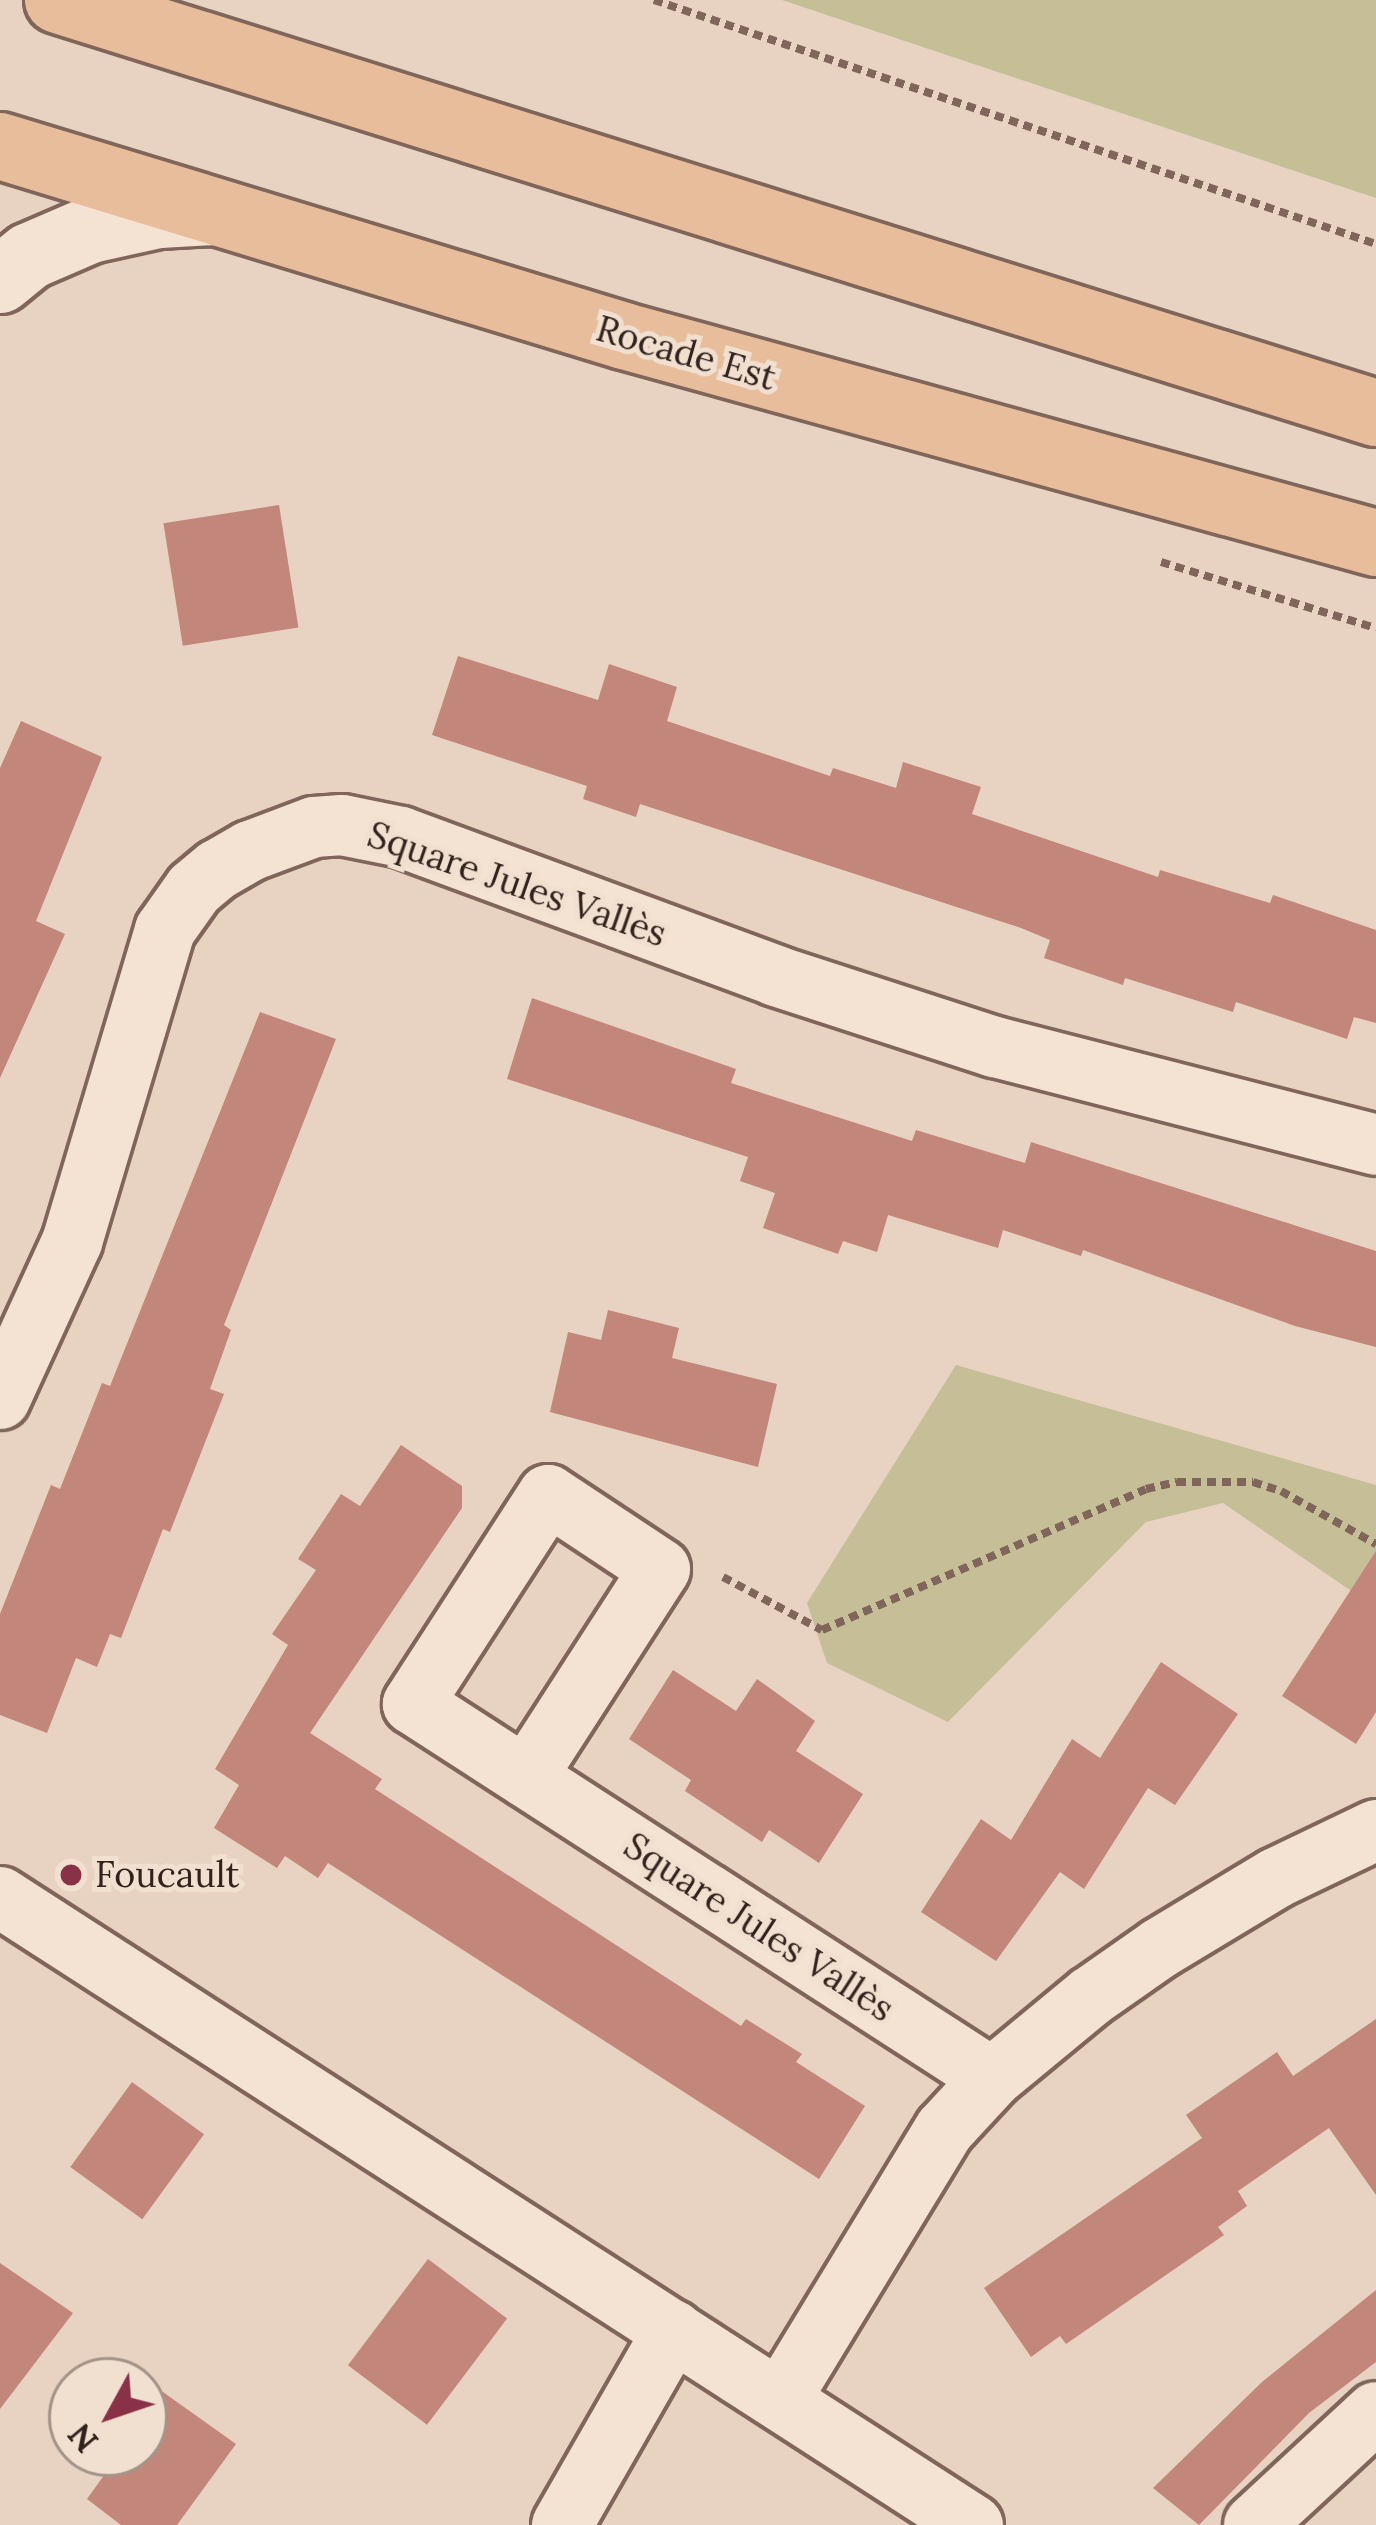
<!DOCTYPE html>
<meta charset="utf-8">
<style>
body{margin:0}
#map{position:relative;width:1376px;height:2525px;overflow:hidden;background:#e8d2c1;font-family:Lora,serif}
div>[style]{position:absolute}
.green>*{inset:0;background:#c5be96}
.building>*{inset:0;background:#c3867a;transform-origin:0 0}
.path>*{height:8px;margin-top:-4px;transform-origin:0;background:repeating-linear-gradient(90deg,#80655a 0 9px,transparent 0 15px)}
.roads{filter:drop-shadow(3px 0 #80655a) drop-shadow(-3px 0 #80655a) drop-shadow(0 3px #80655a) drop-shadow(0 -3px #80655a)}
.minor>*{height:60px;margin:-30px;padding:0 30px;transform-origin:30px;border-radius:30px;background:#f4e2d3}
.tertiary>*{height:66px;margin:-33px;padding:0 33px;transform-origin:33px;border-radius:33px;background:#f4e2d3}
.primary>*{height:66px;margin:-33px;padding:0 33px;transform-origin:33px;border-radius:33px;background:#e8bd9b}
.dots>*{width:33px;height:33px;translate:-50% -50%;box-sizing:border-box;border:6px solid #f1dfcf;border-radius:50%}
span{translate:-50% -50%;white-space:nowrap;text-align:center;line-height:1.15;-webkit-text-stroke:10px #f1dfcf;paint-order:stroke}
.street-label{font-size:36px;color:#31221d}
.poi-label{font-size:36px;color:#31221d}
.left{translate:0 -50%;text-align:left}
.north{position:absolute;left:48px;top:2357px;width:120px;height:120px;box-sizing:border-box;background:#f1dfcf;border:3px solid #a49388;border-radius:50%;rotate:230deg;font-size:33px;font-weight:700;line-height:48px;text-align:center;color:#31221d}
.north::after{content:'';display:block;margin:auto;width:42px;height:54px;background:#883147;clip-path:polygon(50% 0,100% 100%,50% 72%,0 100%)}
</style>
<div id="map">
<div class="green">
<div style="clip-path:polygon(782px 0,1376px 0,1376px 198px)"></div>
<div style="clip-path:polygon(956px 1365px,1376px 1485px,1376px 1608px,1223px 1503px,1146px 1522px,948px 1722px,827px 1663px,807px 1603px)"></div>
</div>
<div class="building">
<div style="left:279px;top:505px;width:124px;height:117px;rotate:81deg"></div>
<div style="clip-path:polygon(458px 656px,598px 700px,609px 664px,677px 687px,667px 721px,830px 776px,833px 768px,896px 788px,903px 762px,981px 787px,972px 814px,1158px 877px,1160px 870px,1270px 903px,1273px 895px,1376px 930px,1376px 1023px,1354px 1017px,1347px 1039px,1236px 1002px,1233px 1012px,1125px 978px,1123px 985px,1044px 958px,1050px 940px,1021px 928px,640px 804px,636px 817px,583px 799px,587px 786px,432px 735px)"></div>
<div style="clip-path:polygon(21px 721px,102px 757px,36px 921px,65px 934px,0 1078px,0 768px)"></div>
<div style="clip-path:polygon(532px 998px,736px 1069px,731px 1083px,912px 1141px,916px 1130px,1025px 1163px,1031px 1142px,1376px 1251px,1376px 1347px,1295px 1326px,1083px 1250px,1081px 1256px,1003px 1230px,998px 1248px,888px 1215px,877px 1252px,843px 1241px,838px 1254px,763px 1228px,775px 1193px,740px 1181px,748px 1157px,507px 1079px)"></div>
<div style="clip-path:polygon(260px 1012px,336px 1039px,224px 1325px,231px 1330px,210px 1389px,224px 1394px,170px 1532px,163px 1529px,121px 1638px,110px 1634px,97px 1667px,76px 1658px,47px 1733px,0 1715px,0 1614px,51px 1485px,60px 1489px,102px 1383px,110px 1386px)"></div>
<div style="clip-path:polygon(608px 1310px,679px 1328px,672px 1358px,777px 1384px,758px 1467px,550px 1412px,568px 1332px,601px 1340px)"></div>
<div style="clip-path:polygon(401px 1445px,462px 1486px,462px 1508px,310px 1733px,382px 1779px,375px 1789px,741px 2026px,746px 2019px,802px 2054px,796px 2062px,865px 2106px,819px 2179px,328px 1863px,318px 1878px,285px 1856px,277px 1868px,214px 1828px,239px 1785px,215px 1769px,288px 1645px,272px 1634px,316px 1570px,298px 1559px,341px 1494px,360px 1506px)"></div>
<div style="clip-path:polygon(1376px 1551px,1376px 1712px,1356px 1744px,1282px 1696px)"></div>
<div style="clip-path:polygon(1161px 1662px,1238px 1714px,1175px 1805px,1148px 1788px,1084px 1889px,1060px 1872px,996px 1961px,921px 1912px,981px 1819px,1011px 1840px,1072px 1739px,1100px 1758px)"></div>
<div style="clip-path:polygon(673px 1670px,736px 1711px,757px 1679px,815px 1721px,796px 1751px,863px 1794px,819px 1863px,769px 1830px,762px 1842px,685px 1791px,691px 1780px,629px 1739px)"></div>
<div style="clip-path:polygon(1376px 2019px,1376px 2195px,1329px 2128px,1238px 2191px,1247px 2206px,1218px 2227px,1224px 2235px,1066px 2344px,1060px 2336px,1031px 2357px,984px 2288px,1202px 2138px,1186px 2115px,1277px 2052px,1293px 2076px)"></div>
<div style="left:132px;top:2082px;width:89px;height:105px;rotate:36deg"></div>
<div style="left:428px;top:2259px;width:99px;height:133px;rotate:37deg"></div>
<div style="clip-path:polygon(0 2263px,73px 2313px,0 2409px)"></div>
<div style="clip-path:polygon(1376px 2290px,1376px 2362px,1309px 2413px,1199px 2525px,1153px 2488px,1262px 2382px)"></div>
<div style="clip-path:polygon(163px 2392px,236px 2444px,177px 2525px,121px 2525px,87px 2499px,120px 2453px,144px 2453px,144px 2419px)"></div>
</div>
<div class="path">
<div style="left:654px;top:0;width:762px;rotate:18.67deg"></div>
<div style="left:1161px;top:562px;width:225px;rotate:17.1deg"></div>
<div style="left:723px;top:1577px;width:112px;rotate:28.2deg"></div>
<div style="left:822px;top:1630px;width:353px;rotate:-23.5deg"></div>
<div style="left:1146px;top:1489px;width:32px;rotate:-13deg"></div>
<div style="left:1177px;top:1482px;width:76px"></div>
<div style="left:1253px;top:1482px;width:29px;rotate:18deg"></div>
<div style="left:1281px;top:1491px;width:109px;rotate:29.2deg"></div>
</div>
<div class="roads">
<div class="minor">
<div style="left:0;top:1399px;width:173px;rotate:-65.4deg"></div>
<div style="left:72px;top:1242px;width:326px;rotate:-73.4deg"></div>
<div style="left:165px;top:930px;width:50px;rotate:-54.7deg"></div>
<div style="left:194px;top:889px;width:30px;rotate:-40deg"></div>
<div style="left:217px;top:870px;width:38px;rotate:-30deg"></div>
<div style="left:250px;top:851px;width:68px;rotate:-20.6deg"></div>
<div style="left:314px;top:827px;width:28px;rotate:-4deg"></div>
<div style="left:342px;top:825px;width:60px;rotate:11.5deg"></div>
<div style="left:401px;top:837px;width:400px;rotate:20.3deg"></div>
<div style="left:776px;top:976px;width:230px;rotate:18deg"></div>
<div style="left:995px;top:1047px;width:393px;rotate:14.4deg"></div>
<div style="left:526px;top:1777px;width:247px;rotate:-57.2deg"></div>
<div style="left:660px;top:1569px;width:134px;rotate:-146.5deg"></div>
<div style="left:548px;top:1495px;width:249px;rotate:122.9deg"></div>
<div style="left:413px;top:1704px;width:689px;rotate:32.86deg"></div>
<div style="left:0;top:1897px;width:1158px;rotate:32.84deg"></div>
<div style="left:780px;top:2400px;width:317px;rotate:-58.7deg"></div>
<div style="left:945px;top:2129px;width:69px;rotate:-47.3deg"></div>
<div style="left:992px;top:2078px;width:127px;rotate:-39.6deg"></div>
<div style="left:1090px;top:1997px;width:85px;rotate:-35deg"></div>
<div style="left:1160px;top:1948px;width:135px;rotate:-31.1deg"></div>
<div style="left:1276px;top:1878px;width:111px;rotate:-25.6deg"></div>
<div style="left:562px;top:2525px;width:224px;rotate:-60.2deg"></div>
<div style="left:1254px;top:2525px;width:166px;rotate:-42.8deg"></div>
</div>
<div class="tertiary">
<div style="left:0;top:280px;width:38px;rotate:-39deg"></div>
<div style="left:30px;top:256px;width:65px;rotate:-23.4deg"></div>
<div style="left:90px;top:230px;width:71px;rotate:-12.3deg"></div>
<div style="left:159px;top:215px;width:55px;rotate:-3.1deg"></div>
</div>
<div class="primary">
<div style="left:58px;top:0;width:1381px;rotate:17.4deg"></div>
<div style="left:0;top:146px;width:652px;rotate:16.93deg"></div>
<div style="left:624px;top:336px;width:780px;rotate:15.39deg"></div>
</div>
</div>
<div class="dots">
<div style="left:71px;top:1875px;background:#883147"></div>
</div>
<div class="street-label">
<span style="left:686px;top:353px;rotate:16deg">Rocade Est</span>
<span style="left:517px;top:884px;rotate:19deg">Square Jules Vallès</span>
<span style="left:759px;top:1927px;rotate:33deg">Square Jules Vallès</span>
</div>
<div class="poi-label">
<span class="left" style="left:95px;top:1875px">Foucault</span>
</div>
<div class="north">N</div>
</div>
